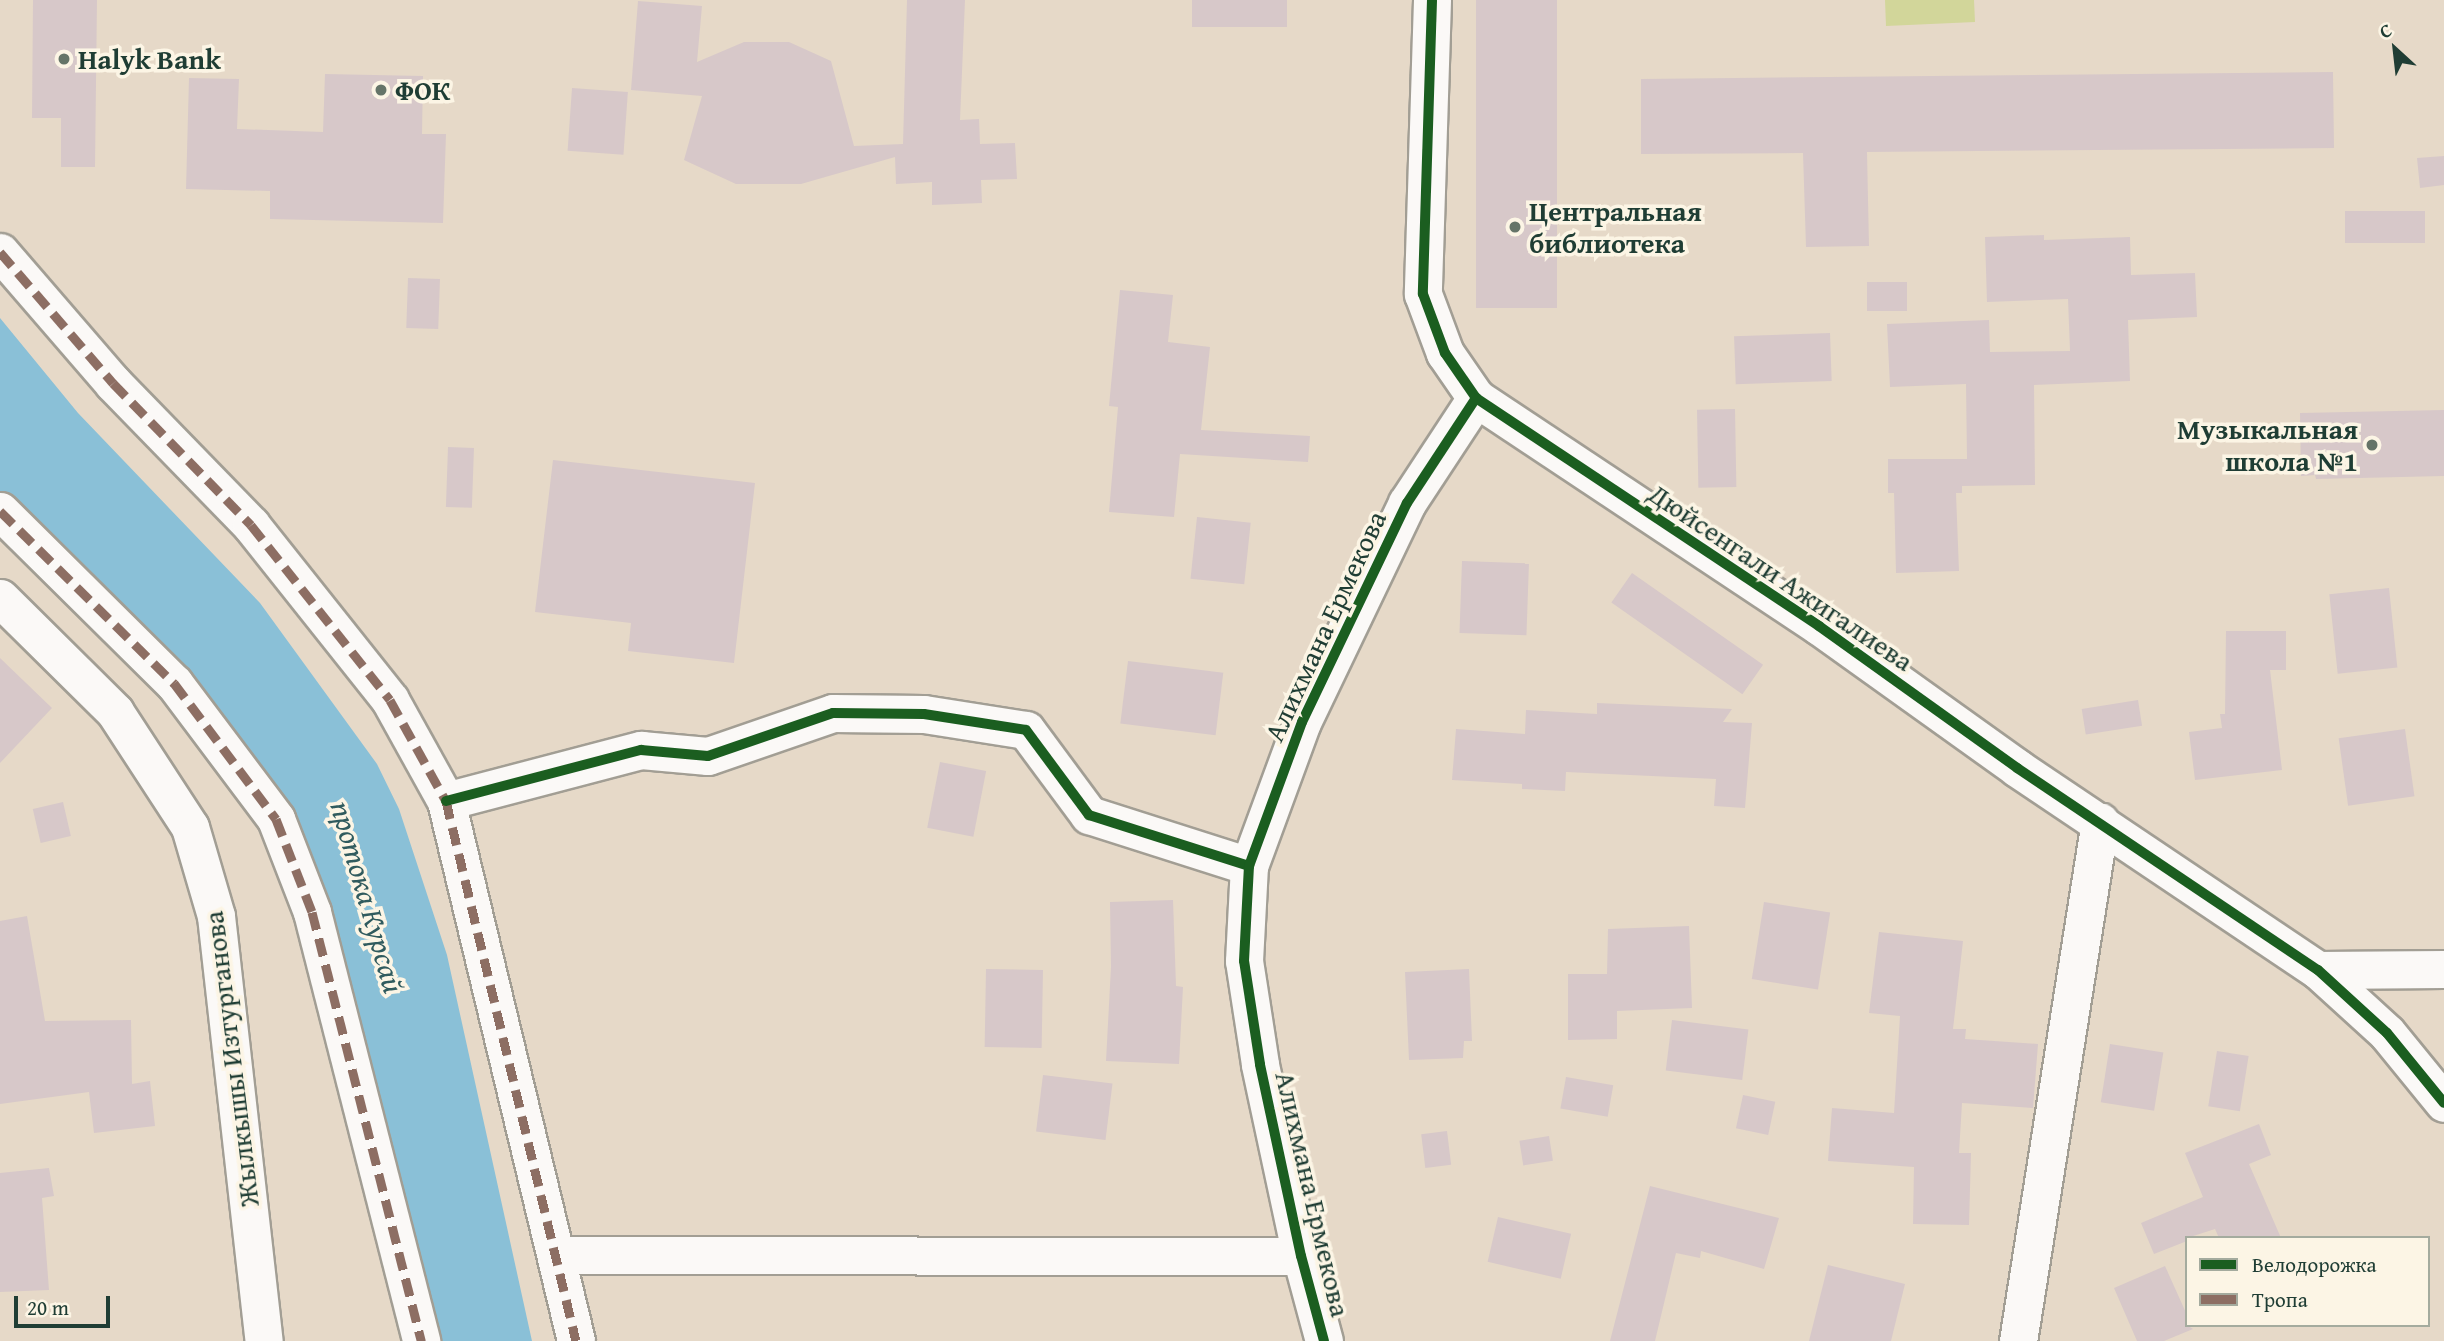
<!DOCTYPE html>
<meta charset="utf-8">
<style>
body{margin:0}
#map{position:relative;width:2444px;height:1341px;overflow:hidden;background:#e6d9c8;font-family:"Gentium Book Plus",serif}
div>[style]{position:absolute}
.green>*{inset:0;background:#d2d69a}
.water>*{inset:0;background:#8ac0d7}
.building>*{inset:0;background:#d7c8c9;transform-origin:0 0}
.roads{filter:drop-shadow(2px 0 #a29e94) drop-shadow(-2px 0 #a29e94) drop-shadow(0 2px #a29e94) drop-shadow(0 -2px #a29e94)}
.street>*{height:37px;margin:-18.5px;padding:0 18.5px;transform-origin:18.5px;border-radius:18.5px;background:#fbf9f7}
.quiet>*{height:9px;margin-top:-4.5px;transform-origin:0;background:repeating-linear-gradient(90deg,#8d6e63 0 18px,transparent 0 27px)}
.cycleway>*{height:10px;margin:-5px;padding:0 5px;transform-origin:5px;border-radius:5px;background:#1b5e20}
.dots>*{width:19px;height:19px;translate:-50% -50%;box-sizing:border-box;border:4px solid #fcf5e5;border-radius:50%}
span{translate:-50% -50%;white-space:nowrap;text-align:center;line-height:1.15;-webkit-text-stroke:7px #fcf5e5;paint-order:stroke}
.poi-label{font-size:28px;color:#1f3d34;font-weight:700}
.left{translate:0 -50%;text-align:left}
.right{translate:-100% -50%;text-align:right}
.street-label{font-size:28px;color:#1f3d34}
.water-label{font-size:30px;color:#305b5e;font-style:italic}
.legend{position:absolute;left:2185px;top:1236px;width:245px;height:91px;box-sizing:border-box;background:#fcf5e5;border:2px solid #a4ab9e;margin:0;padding:9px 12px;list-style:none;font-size:21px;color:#1f3d34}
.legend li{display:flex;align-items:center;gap:14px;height:35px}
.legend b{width:35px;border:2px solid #a4ab9e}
.north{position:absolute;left:2360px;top:14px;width:70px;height:70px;-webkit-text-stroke:5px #fcf5e5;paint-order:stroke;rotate:333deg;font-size:19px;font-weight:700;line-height:28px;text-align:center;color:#1f3d34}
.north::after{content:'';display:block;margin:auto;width:24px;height:32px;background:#1f3d34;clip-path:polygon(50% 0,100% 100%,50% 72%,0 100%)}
.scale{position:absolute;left:14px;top:1296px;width:96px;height:32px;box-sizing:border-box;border:4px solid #1f3d34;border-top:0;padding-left:9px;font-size:21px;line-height:24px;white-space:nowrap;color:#1f3d34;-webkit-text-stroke:5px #fcf5e5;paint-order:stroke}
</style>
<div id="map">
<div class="green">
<div style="clip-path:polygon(1885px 0,1974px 0,1975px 22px,1886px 26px)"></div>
</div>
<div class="water">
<div style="clip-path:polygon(0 318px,78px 413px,260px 603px,377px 764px,399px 809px,447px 955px,532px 1341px,435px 1341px,315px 873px,269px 778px,149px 629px,0 494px)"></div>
</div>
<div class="building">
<div style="clip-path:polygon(33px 0,97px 0,95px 167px,61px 167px,61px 118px,32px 118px)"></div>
<div style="clip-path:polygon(907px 0,965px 0,960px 120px,979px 119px,980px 144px,1015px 143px,1017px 179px,981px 180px,982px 203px,932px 205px,932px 182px,896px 184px,895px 157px,801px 184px,736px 184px,684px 160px,702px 96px,631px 90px,638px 1px,702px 6px,697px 62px,744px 42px,789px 42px,831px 61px,854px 146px,903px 144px)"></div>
<div style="left:1192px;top:0;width:95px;height:27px"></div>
<div style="left:1476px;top:0;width:81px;height:308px"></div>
<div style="clip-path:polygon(2333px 72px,2334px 148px,1867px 152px,1869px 246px,1806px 247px,1803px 153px,1641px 154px,1641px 79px)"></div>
<div style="clip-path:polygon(325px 74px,423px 76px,422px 134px,446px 134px,443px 223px,270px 219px,270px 191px,186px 189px,189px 78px,239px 79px,237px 129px,323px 132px)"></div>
<div style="left:572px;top:88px;width:56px;height:63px;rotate:4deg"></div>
<div style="clip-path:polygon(2444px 156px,2444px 185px,2420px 188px,2417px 158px)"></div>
<div style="left:2345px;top:211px;width:80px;height:32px"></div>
<div style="clip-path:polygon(2044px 235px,2044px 240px,2130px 237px,2131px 275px,2195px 273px,2197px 317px,2128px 320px,2130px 381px,2034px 385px,2035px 485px,1962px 486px,1962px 493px,1956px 493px,1959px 571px,1896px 573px,1894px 493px,1888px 493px,1888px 459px,1967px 459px,1966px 384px,1890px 387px,1887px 324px,1989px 320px,1990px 352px,2070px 351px,2068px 299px,1987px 302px,1985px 237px)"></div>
<div style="left:408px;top:278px;width:32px;height:50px;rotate:2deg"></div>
<div style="left:1867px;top:282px;width:40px;height:29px"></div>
<div style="clip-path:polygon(1120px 290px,1173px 295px,1168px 342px,1210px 347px,1201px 430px,1310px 436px,1308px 462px,1180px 454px,1174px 517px,1109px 512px,1118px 407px,1109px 406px)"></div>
<div style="left:1830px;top:333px;width:48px;height:96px;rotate:88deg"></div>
<div style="left:1735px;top:409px;width:78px;height:38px;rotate:89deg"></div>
<div style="clip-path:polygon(2444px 410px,2444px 476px,2316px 479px,2315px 475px,2301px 476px,2300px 413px)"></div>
<div style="left:448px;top:447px;width:26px;height:60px;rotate:2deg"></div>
<div style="clip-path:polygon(553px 460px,755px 483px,734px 663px,628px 651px,631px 623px,535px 612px)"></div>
<div style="left:1197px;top:517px;width:54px;height:62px;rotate:6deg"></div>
<div style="left:1462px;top:561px;width:67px;height:72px;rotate:2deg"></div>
<div style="left:1632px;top:573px;width:160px;height:36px;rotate:35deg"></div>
<div style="left:2389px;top:588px;width:80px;height:60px;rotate:84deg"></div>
<div style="clip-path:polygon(2226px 631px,2286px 631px,2286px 670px,2270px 670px,2282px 770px,2195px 780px,2189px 732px,2222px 728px,2220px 714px,2225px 714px)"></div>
<div style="clip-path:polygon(0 658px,52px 708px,0 763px)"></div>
<div style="left:1128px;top:661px;width:96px;height:63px;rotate:7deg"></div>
<div style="left:2138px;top:700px;width:26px;height:57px;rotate:81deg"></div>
<div style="clip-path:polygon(1597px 703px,1732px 709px,1723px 722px,1752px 723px,1745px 808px,1714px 806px,1716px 779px,1566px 772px,1565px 791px,1522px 789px,1522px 784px,1452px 780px,1456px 729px,1525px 734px,1526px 710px,1597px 714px)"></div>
<div style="left:2405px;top:729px;width:68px;height:67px;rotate:82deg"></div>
<div style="left:940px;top:762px;width:47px;height:67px;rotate:11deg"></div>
<div style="left:63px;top:802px;width:35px;height:31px;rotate:77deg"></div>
<div style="clip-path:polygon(1173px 900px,1176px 986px,1183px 987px,1179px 1064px,1106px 1061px,1111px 967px,1110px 902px)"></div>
<div style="left:1764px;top:902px;width:67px;height:78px;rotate:9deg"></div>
<div style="clip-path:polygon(27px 916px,45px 1021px,131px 1020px,132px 1084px,150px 1081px,155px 1126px,94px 1133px,89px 1092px,0 1104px,0 921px)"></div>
<div style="clip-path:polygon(1689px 926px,1692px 1008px,1617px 1011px,1617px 1039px,1568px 1040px,1568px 974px,1607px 974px,1608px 929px)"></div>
<div style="clip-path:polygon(1879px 932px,1963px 941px,1953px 1029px,1966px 1029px,1965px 1039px,2038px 1044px,2033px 1108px,1962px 1103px,1959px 1153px,1971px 1153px,1969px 1225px,1913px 1224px,1914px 1167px,1828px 1161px,1832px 1108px,1894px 1113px,1900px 1016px,1869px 1013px)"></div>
<div style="left:986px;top:969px;width:57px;height:78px;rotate:1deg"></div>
<div style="clip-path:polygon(1469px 969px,1472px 1041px,1464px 1041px,1463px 1058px,1409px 1060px,1405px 972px)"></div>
<div style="left:1672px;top:1020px;width:77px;height:51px;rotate:7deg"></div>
<div style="left:2110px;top:1044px;width:54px;height:59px;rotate:9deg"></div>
<div style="left:2217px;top:1051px;width:32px;height:56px;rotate:9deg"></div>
<div style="left:1043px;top:1075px;width:70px;height:57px;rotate:7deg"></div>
<div style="left:1566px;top:1077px;width:48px;height:32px;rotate:10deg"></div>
<div style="left:1743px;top:1095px;width:33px;height:34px;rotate:12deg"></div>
<div style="clip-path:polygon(2259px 1124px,2271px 1155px,2249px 1164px,2281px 1238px,2219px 1238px,2215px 1229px,2187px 1238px,2187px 1241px,2154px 1254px,2141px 1223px,2203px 1197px,2185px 1153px)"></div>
<div style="left:1447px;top:1131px;width:34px;height:26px;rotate:83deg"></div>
<div style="left:1549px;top:1136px;width:25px;height:30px;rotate:81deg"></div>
<div style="clip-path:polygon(49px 1168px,54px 1196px,42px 1198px,49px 1290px,0 1292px,0 1173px)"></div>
<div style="clip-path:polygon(1650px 1186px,1779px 1218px,1764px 1269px,1701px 1251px,1700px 1258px,1676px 1253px,1655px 1341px,1610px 1341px)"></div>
<div style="left:1498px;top:1217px;width:75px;height:46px;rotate:13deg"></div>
<div style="clip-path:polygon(1828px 1265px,1905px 1284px,1891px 1341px,1809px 1341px)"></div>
<div style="clip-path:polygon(2165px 1266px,2187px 1315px,2187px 1325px,2193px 1329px,2164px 1341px,2137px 1341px,2114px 1288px)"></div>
</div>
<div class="roads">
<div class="street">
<div style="left:1432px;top:0;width:294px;rotate:91.8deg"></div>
<div style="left:1423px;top:294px;width:63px;rotate:69.6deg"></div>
<div style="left:1445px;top:353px;width:55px;rotate:55.4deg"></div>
<div style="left:1476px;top:398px;width:412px;rotate:33.6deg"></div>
<div style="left:1819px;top:626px;width:244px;rotate:35.6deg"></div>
<div style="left:2017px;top:768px;width:362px;rotate:33.9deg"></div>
<div style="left:2318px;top:970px;width:93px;rotate:42.4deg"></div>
<div style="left:2387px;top:1033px;width:90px;rotate:50.8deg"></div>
<div style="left:0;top:252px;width:173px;rotate:49.2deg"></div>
<div style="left:113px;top:383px;width:198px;rotate:45.8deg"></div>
<div style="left:251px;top:525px;width:223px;rotate:51.5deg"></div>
<div style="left:390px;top:700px;width:115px;rotate:61deg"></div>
<div style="left:446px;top:801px;width:555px;rotate:76.46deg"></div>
<div style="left:0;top:511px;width:245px;rotate:44.7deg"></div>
<div style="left:174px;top:683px;width:170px;rotate:53.1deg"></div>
<div style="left:276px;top:819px;width:100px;rotate:68.8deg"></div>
<div style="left:312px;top:912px;width:443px;rotate:75.7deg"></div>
<div style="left:0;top:598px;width:162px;rotate:44.7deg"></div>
<div style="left:115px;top:712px;width:137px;rotate:56.9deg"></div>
<div style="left:190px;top:827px;width:93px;rotate:73.7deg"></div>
<div style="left:216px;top:916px;width:428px;rotate:83.6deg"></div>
<div style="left:446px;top:801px;width:202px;rotate:-14.7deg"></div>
<div style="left:641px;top:750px;width:67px;rotate:5.1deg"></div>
<div style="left:708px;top:756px;width:132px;rotate:-19deg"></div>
<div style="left:833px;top:713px;width:91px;rotate:0.6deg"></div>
<div style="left:924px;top:714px;width:103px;rotate:8.9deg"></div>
<div style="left:1026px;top:730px;width:106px;rotate:53.5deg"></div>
<div style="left:1089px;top:815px;width:168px;rotate:17.7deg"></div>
<div style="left:2318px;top:970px;width:126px;rotate:-0.5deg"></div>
<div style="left:557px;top:1255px;width:744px;rotate:0.08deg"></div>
<div style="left:1324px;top:1341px;width:88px;rotate:-105.1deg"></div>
<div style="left:1301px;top:1256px;width:196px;rotate:-102.1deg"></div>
<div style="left:1260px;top:1064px;width:104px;rotate:-98.8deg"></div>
<div style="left:1244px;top:961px;width:95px;rotate:-87deg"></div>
<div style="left:1249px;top:866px;width:153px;rotate:-69.8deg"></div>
<div style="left:1302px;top:722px;width:243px;rotate:-64.4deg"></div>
<div style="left:1407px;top:503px;width:126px;rotate:-56.7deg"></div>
<div style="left:2018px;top:1341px;width:526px;rotate:-81.04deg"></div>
</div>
</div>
<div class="quiet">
<div style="left:0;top:252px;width:173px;rotate:49.2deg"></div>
<div style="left:113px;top:383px;width:198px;rotate:45.8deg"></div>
<div style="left:251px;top:525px;width:223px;rotate:51.5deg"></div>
<div style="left:390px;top:700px;width:115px;rotate:61deg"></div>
<div style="left:446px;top:801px;width:555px;rotate:76.46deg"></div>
<div style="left:0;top:511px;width:245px;rotate:44.7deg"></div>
<div style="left:174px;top:683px;width:170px;rotate:53.1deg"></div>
<div style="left:276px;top:819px;width:100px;rotate:68.8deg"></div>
<div style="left:312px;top:912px;width:443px;rotate:75.7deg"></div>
</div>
<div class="cycleway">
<div style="left:1432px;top:0;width:294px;rotate:91.8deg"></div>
<div style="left:1423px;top:294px;width:63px;rotate:69.6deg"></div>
<div style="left:1445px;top:353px;width:55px;rotate:55.4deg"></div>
<div style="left:1476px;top:398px;width:412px;rotate:33.6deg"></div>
<div style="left:1819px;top:626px;width:244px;rotate:35.6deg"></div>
<div style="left:2017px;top:768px;width:362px;rotate:33.9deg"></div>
<div style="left:2318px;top:970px;width:93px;rotate:42.4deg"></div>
<div style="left:2387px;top:1033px;width:90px;rotate:50.8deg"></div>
<div style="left:446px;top:801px;width:202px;rotate:-14.7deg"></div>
<div style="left:641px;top:750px;width:67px;rotate:5.1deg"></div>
<div style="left:708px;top:756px;width:132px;rotate:-19deg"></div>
<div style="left:833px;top:713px;width:91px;rotate:0.6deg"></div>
<div style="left:924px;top:714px;width:103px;rotate:8.9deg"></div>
<div style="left:1026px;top:730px;width:106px;rotate:53.5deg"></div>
<div style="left:1089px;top:815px;width:168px;rotate:17.7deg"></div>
<div style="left:1324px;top:1341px;width:88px;rotate:-105.1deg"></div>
<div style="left:1301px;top:1256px;width:196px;rotate:-102.1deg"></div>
<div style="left:1260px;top:1064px;width:104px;rotate:-98.8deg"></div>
<div style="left:1244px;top:961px;width:95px;rotate:-87deg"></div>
<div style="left:1249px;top:866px;width:153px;rotate:-69.8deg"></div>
<div style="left:1302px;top:722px;width:243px;rotate:-64.4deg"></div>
<div style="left:1407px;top:503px;width:126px;rotate:-56.7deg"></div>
</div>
<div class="dots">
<div style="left:64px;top:59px;background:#657468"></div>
<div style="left:381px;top:90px;background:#657468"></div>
<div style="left:1515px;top:227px;background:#657468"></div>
<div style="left:2372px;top:445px;background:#657468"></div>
</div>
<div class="poi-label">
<span class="left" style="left:78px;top:59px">Halyk Bank</span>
<span class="left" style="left:395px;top:90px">ФОК</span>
<span class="left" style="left:1529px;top:227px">Центральная<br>библиотека</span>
<span class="right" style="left:2358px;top:445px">Музыкальная<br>школа №1</span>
</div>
<div class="street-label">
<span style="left:1781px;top:577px;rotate:34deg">Дюйсенгали Ажигалиева</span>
<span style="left:1325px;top:626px;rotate:-65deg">Алихмана Ермекова</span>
<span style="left:231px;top:1059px;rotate:-97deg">Жылкышы Изтурганова</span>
<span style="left:1313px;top:1194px;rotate:77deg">Алихмана Ермекова</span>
</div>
<div class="water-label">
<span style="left:368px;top:897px;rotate:74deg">протока Курсай</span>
</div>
<ul class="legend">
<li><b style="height:9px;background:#1b5e20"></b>Велодорожка</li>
<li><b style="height:9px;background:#8d6e63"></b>Тропа</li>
</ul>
<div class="north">С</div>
<div class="scale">20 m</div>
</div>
